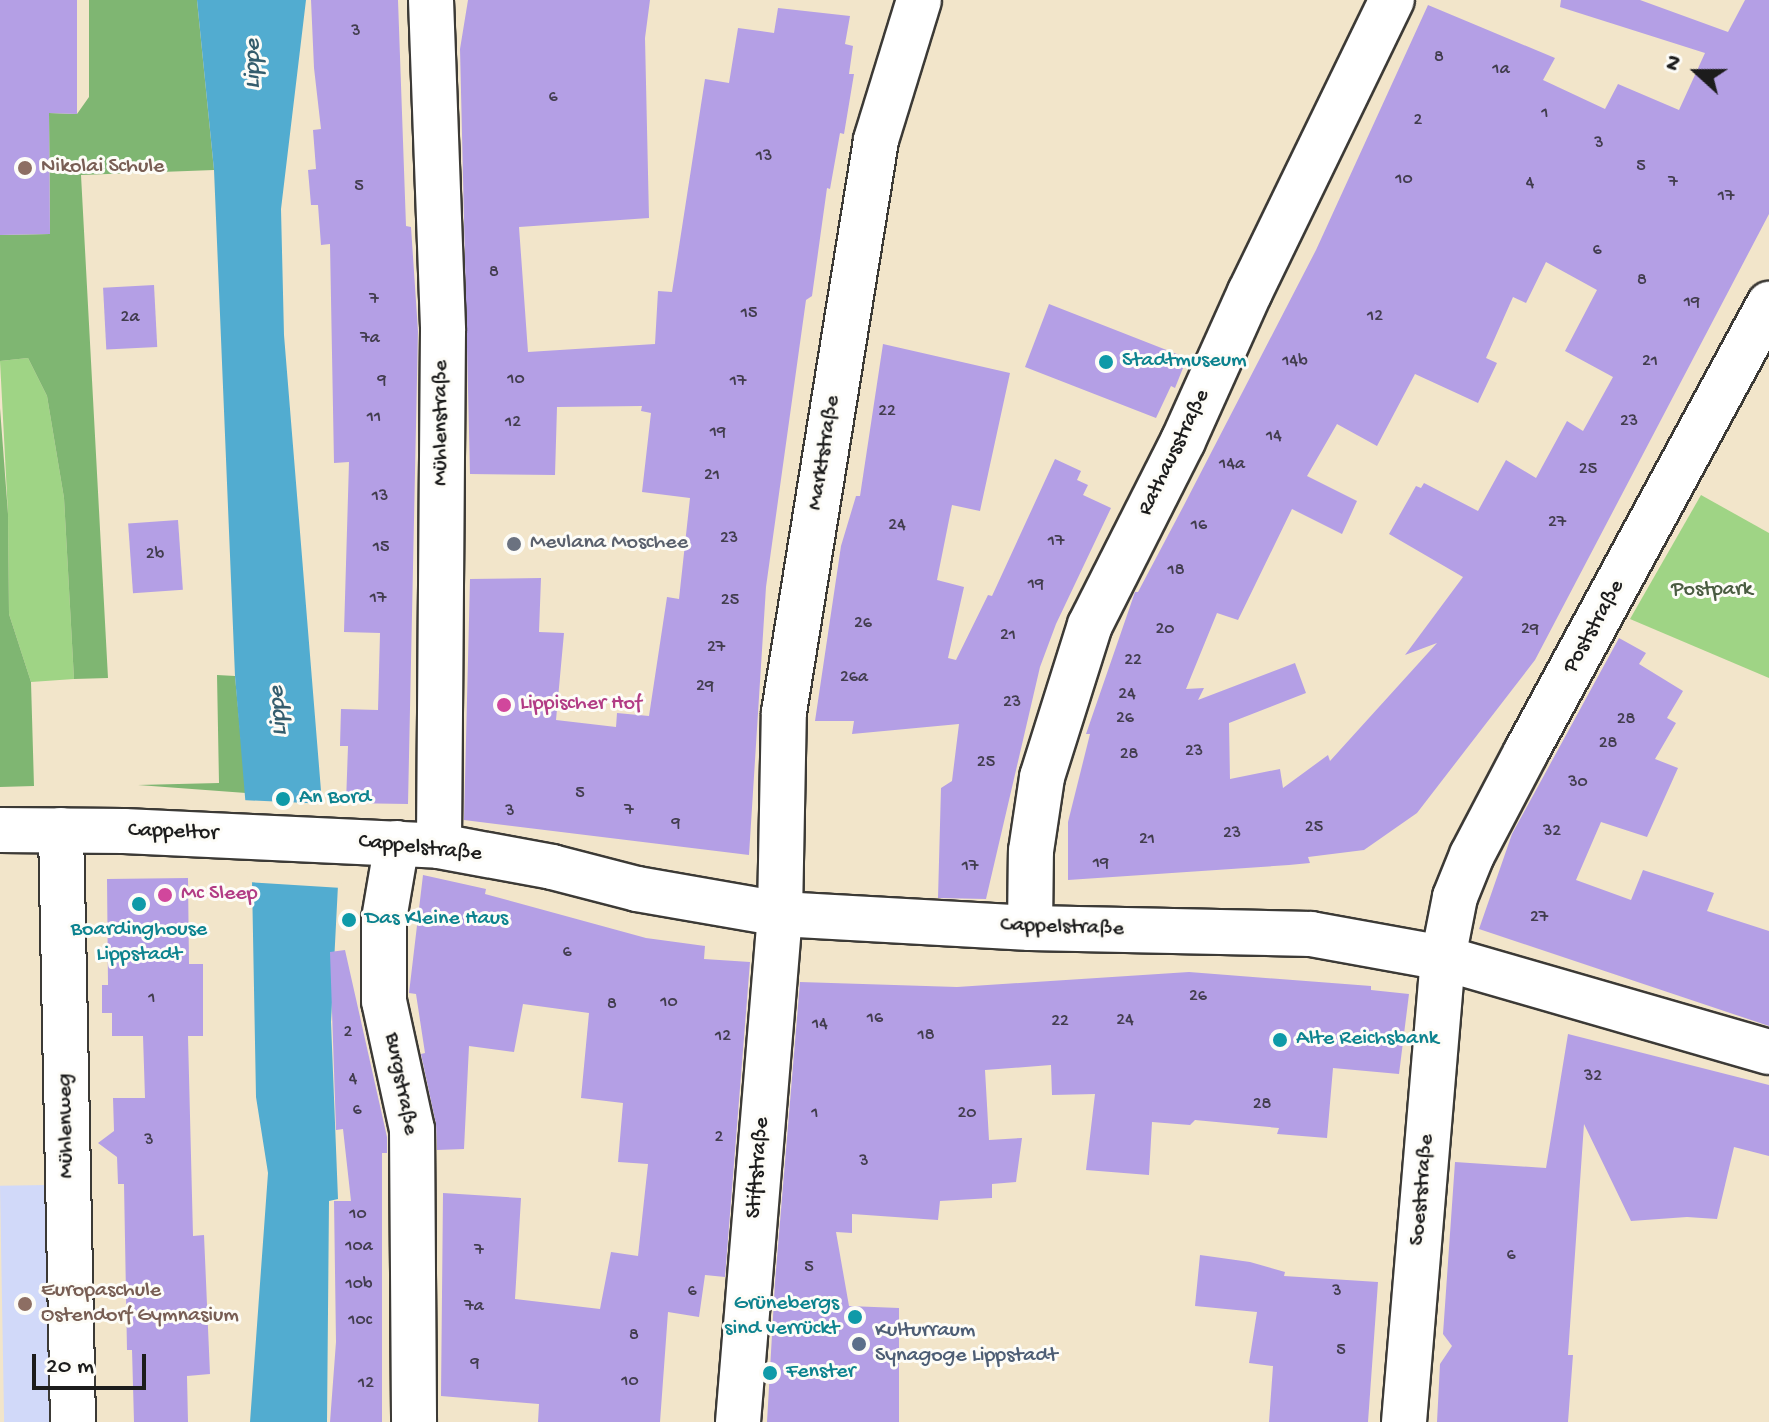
<!DOCTYPE html>
<meta charset="utf-8">
<style>
body{margin:0}
#map{position:relative;width:1769px;height:1422px;overflow:hidden;background:#f2e5ca;font-family:"Gochi Hand",sans-serif}
div>[style]{position:absolute}
.built>*{inset:0;background:#d1d9f9;transform-origin:0 0}
.green>*{inset:0;background:#9fd485}
.forest>*{inset:0;background:#7fb672}
.water>*{inset:0;background:#52acd0}
.pier>*{inset:0;background:#f2e5ca}
.building>*{inset:0;background:#b49fe5;transform-origin:0 0}
.roads{filter:drop-shadow(2px 0 #3c3a36) drop-shadow(-2px 0 #3c3a36) drop-shadow(0 2px #3c3a36) drop-shadow(0 -2px #3c3a36)}
.minor>*{height:44px;margin:-22px;padding:0 22px;transform-origin:22px;border-radius:22px;background:#fff}
.dots>*{width:22px;height:22px;translate:-50% -50%;box-sizing:border-box;border:4px solid #fdfcf7;border-radius:50%}
span{translate:-50% -50%;white-space:nowrap;text-align:center;line-height:1.15;-webkit-text-stroke:6px #fdfcf7;paint-order:stroke}
.number-label{font-size:18px;color:#423d4e}
.number-label span{-webkit-text-stroke-width:0}
.education-label{font-size:22px;color:#785e54}
.left{translate:0 -50%;text-align:left}
.culture-label{font-size:22px;color:#0d838f}
.right{translate:-100% -50%;text-align:right}
.street-label{font-size:22px;color:#1c1c1c}
.worship-label{font-size:22px;color:#5b616d}
.park-label{font-size:22px;color:#4a5c41}
.hotel-label{font-size:22px;color:#b23c85}
.service-label{font-size:22px;color:#4e5e75}
.water-label{font-size:24px;color:#345d6d;font-style:italic}
.north{position:absolute;left:1657px;top:32px;width:80px;height:80px;-webkit-text-stroke:6px #fdfcf7;paint-order:stroke;rotate:291deg;font-size:22px;font-weight:700;line-height:32px;text-align:center;color:#1c1c1c}
.north::after{content:'';display:block;margin:auto;width:28px;height:36px;background:#1c1c1c;clip-path:polygon(50% 0,100% 100%,50% 72%,0 100%)}
.scale{position:absolute;left:32px;top:1354px;width:114px;height:36px;box-sizing:border-box;border:4px solid #1c1c1c;border-top:0;padding-left:10px;font-size:24px;line-height:28px;white-space:nowrap;color:#1c1c1c;-webkit-text-stroke:6px #fdfcf7;paint-order:stroke}
</style>
<div id="map">
<div class="built">
<div style="left:47px;top:1185px;width:237px;height:47px;rotate:89deg"></div>
</div>
<div class="green">
<div style="clip-path:polygon(28px 358px,47px 396px,64px 498px,74px 679px,31px 682px,9px 614px,8px 514px,0 361px)"></div>
<div style="clip-path:polygon(1701px 495px,1769px 533px,1769px 678px,1630px 619px)"></div>
</div>
<div class="forest">
<div style="clip-path:polygon(89px 0,197px 0,214px 170px,81px 175px,108px 678px,74px 679px,64px 498px,47px 396px,28px 358px,0 361px,0 235px,50px 234px,49px 113px,77px 114px,89px 97px)"></div>
<div style="clip-path:polygon(0 408px,8px 514px,9px 614px,31px 682px,34px 786px,0 787px)"></div>
<div style="clip-path:polygon(217px 675px,235px 676px,246px 793px,138px 785px,219px 783px)"></div>
</div>
<div class="water">
<div style="clip-path:polygon(197px 0,306px 0,281px 209px,284px 335px,322px 803px,338px 885px,331px 1022px,338px 1199px,329px 1201px,327px 1422px,250px 1422px,268px 1173px,256px 1097px,252px 881px,235px 676px,214px 170px)"></div>
</div>
<div class="pier">
<div style="clip-path:polygon(242px 800px,327px 804px,342px 888px,248px 882px)"></div>
</div>
<div class="building">
<div style="clip-path:polygon(0 0,77px 0,77px 114px,49px 113px,50px 234px,0 235px)"></div>
<div style="clip-path:polygon(311px 0,398px 0,406px 226px,411px 227px,418px 331px,408px 804px,346px 803px,348px 746px,340px 746px,341px 709px,378px 710px,380px 633px,344px 632px,349px 462px,334px 463px,330px 244px,321px 245px,318px 205px,311px 205px,308px 170px,316px 169px,313px 130px,321px 129px,314px 68px)"></div>
<div style="clip-path:polygon(468px 0,650px 0,645px 38px,649px 218px,519px 227px,528px 352px,655px 344px,658px 291px,672px 292px,705px 79px,729px 83px,738px 28px,774px 33px,778px 8px,850px 16px,845px 44px,853px 46px,849px 74px,854px 74px,844px 134px,840px 133px,830px 189px,827px 188px,812px 296px,806px 300px,766px 587px,749px 855px,464px 820px,470px 579px,541px 578px,539px 632px,564px 633px,556px 720px,616px 727px,617px 713px,649px 716px,667px 597px,679px 599px,690px 498px,642px 492px,651px 413px,641px 411px,642px 406px,557px 407px,555px 475px,470px 474px,460px 49px)"></div>
<div style="clip-path:polygon(evenodd,1561px 0,1640px 0,1728px 32px,1745px 0,1769px 0,1769px 214px,1535px 660px,1417px 813px,1364px 850px,1308px 857px,1310px 863px,1289px 865px,1068px 880px,1068px 822px,1090px 734px,1086px 734px,1135px 592px,1138px 592px,1183px 507px,1316px 250px,1428px 5px,1555px 58px,1543px 80px,1605px 109px,1618px 84px,1679px 110px,1705px 53px,1560px 7px,1561px 0,1546px 262px,1597px 290px,1565px 351px,1613px 377px,1583px 431px,1567px 421px,1536px 478px,1506px 460px,1478px 511px,1424px 483px,1421px 488px,1416px 486px,1389px 534px,1463px 577px,1405px 655px,1437px 643px,1330px 761px,1328px 755px,1283px 788px,1280px 769px,1230px 779px,1229px 723px,1306px 693px,1295px 663px,1198px 700px,1204px 688px,1186px 689px,1217px 613px,1238px 620px,1292px 509px,1342px 534px,1357px 501px,1307px 476px,1337px 424px,1377px 446px,1415px 374px,1478px 403px,1497px 363px,1486px 358px,1513px 297px,1526px 303px,1546px 262px)"></div>
<div style="left:154px;top:285px;width:62px;height:51px;rotate:87deg"></div>
<div style="clip-path:polygon(1049px 304px,1187px 358px,1175px 388px,1171px 386px,1156px 418px,1025px 367px)"></div>
<div style="clip-path:polygon(883px 344px,1010px 373px,980px 511px,952px 505px,937px 580px,964px 587px,948px 658px,956px 660px,988px 595px,992px 596px,1055px 459px,1081px 471px,1077px 480px,1088px 485px,1083px 495px,1111px 508px,1056px 624px,1040px 667px,986px 899px,938px 898px,941px 788px,952px 781px,959px 724px,852px 734px,854px 721px,815px 721px,841px 546px,856px 496px,860px 496px)"></div>
<div style="left:178px;top:520px;width:70px;height:50px;rotate:86deg"></div>
<div style="clip-path:polygon(1619px 638px,1646px 653px,1639px 664px,1683px 691px,1667px 718px,1676px 723px,1655px 759px,1678px 768px,1647px 837px,1601px 822px,1576px 880px,1631px 900px,1643px 870px,1714px 893px,1707px 911px,1769px 931px,1769px 1026px,1479px 929px,1512px 834px)"></div>
<div style="clip-path:polygon(423px 875px,486px 889px,485px 894px,646px 938px,705px 946px,704px 959px,750px 962px,725px 1277px,705px 1275px,699px 1317px,668px 1312px,660px 1422px,538px 1422px,539px 1404px,441px 1396px,443px 1193px,521px 1198px,515px 1299px,600px 1309px,611px 1252px,638px 1256px,648px 1164px,618px 1162px,623px 1103px,581px 1098px,589px 1013px,523px 1004px,514px 1052px,469px 1046px,464px 1149px,437px 1150px,436px 1124px,421px 1054px,425px 1053px,416px 994px,409px 993px)"></div>
<div style="clip-path:polygon(188px 878px,189px 964px,203px 964px,203px 1036px,188px 1036px,193px 1236px,204px 1235px,210px 1374px,187px 1376px,188px 1422px,134px 1422px,132px 1350px,127px 1350px,124px 1184px,118px 1184px,117px 1157px,98px 1143px,114px 1131px,113px 1098px,145px 1098px,143px 1036px,112px 1036px,112px 1013px,102px 1013px,102px 985px,108px 985px,107px 879px)"></div>
<div style="clip-path:polygon(345px 950px,387px 1137px,387px 1153px,382px 1153px,382px 1422px,330px 1422px,336px 1342px,334px 1201px,351px 1201px,343px 1129px,336px 1130px,330px 952px)"></div>
<div style="clip-path:polygon(1189px 972px,1371px 986px,1371px 990px,1409px 994px,1399px 1074px,1333px 1068px,1327px 1138px,1277px 1134px,1279px 1128px,1195px 1120px,1190px 1125px,1152px 1122px,1149px 1175px,1086px 1170px,1095px 1094px,1052px 1095px,1051px 1065px,985px 1070px,989px 1140px,1022px 1138px,1016px 1182px,992px 1184px,992px 1198px,940px 1201px,938px 1220px,852px 1214px,852px 1233px,836px 1232px,849px 1306px,899px 1308px,899px 1422px,767px 1422px,775px 1282px,800px 982px,957px 987px)"></div>
<div style="clip-path:polygon(1568px 1034px,1769px 1085px,1769px 1156px,1734px 1147px,1717px 1219px,1687px 1217px,1631px 1221px,1584px 1124px,1568px 1355px,1573px 1355px,1568px 1422px,1437px 1422px,1440px 1364px,1452px 1346px,1443px 1334px,1455px 1162px,1546px 1168px)"></div>
<div style="clip-path:polygon(1200px 1255px,1250px 1262px,1285px 1272px,1284px 1276px,1378px 1282px,1368px 1422px,1269px 1422px,1273px 1366px,1249px 1363px,1257px 1312px,1195px 1306px)"></div>
</div>
<div class="roads">
<div class="minor">
<div style="left:431px;top:0;width:331px;rotate:87.9deg"></div>
<div style="left:443px;top:331px;width:515px;rotate:90.45deg"></div>
<div style="left:0;top:830px;width:124px;rotate:0.5deg"></div>
<div style="left:124px;top:831px;width:315px;rotate:2.7deg"></div>
<div style="left:439px;top:846px;width:115px;rotate:10.5deg"></div>
<div style="left:552px;top:867px;width:88px;rotate:14.5deg"></div>
<div style="left:637px;top:889px;width:145px;rotate:9.9deg"></div>
<div style="left:780px;top:914px;width:250px;rotate:3.2deg"></div>
<div style="left:1030px;top:928px;width:281px;rotate:1.2deg"></div>
<div style="left:1311px;top:934px;width:134px;rotate:10.3deg"></div>
<div style="left:1443px;top:958px;width:339px;rotate:16.1deg"></div>
<div style="left:61px;top:830px;width:592px;rotate:88.84deg"></div>
<div style="left:397px;top:843px;width:77px;rotate:99.7deg"></div>
<div style="left:384px;top:919px;width:82px;rotate:90deg"></div>
<div style="left:384px;top:1001px;width:131px;rotate:77.7deg"></div>
<div style="left:412px;top:1129px;width:293px;rotate:89.6deg"></div>
<div style="left:1030px;top:928px;width:77px;rotate:-89.3deg"></div>
<div style="left:1031px;top:851px;width:75px;rotate:-81.5deg"></div>
<div style="left:1042px;top:777px;width:159px;rotate:-72.5deg"></div>
<div style="left:1090px;top:625px;width:206px;rotate:-63.2deg"></div>
<div style="left:1183px;top:441px;width:163px;rotate:-65.8deg"></div>
<div style="left:1250px;top:292px;width:325px;rotate:-64.1deg"></div>
<div style="left:738px;top:1422px;width:510px;rotate:-85.27deg"></div>
<div style="left:780px;top:914px;width:202px;rotate:-88.9deg"></div>
<div style="left:784px;top:712px;width:579px;rotate:-80.86deg"></div>
<div style="left:876px;top:140px;width:146px;rotate:-72.9deg"></div>
<div style="left:1404px;top:1422px;width:466px;rotate:-85.2deg"></div>
<div style="left:1443px;top:958px;width:62px;rotate:-78.9deg"></div>
<div style="left:1455px;top:897px;width:45px;rotate:-68deg"></div>
<div style="left:1472px;top:855px;width:116px;rotate:-62.3deg"></div>
<div style="left:1526px;top:752px;width:510px;rotate:-61.52deg"></div>
</div>
</div>
<div class="dots">
<div style="left:25px;top:168px;background:#8d6e63"></div>
<div style="left:1106px;top:362px;background:#0f9aa8"></div>
<div style="left:514px;top:544px;background:#6b7280"></div>
<div style="left:504px;top:705px;background:#d1479c"></div>
<div style="left:283px;top:799px;background:#0f9aa8"></div>
<div style="left:165px;top:895px;background:#d1479c"></div>
<div style="left:139px;top:904px;background:#0f9aa8"></div>
<div style="left:349px;top:920px;background:#0f9aa8"></div>
<div style="left:1280px;top:1040px;background:#0f9aa8"></div>
<div style="left:25px;top:1304px;background:#8d6e63"></div>
<div style="left:855px;top:1317px;background:#0f9aa8"></div>
<div style="left:859px;top:1344px;background:#5c6f8a"></div>
<div style="left:770px;top:1373px;background:#0f9aa8"></div>
</div>
<div class="number-label">
<span style="left:356px;top:32px">3</span>
<span style="left:1439px;top:58px">8</span>
<span style="left:1501px;top:70px">1a</span>
<span style="left:553px;top:98px">6</span>
<span style="left:1545px;top:114px">1</span>
<span style="left:1418px;top:121px">2</span>
<span style="left:1599px;top:144px">3</span>
<span style="left:764px;top:157px">13</span>
<span style="left:1641px;top:167px">5</span>
<span style="left:1404px;top:180px">10</span>
<span style="left:1673px;top:183px">7</span>
<span style="left:1530px;top:184px">4</span>
<span style="left:359px;top:187px">5</span>
<span style="left:1726px;top:197px">17</span>
<span style="left:1597px;top:251px">6</span>
<span style="left:494px;top:273px">8</span>
<span style="left:1642px;top:281px">8</span>
<span style="left:374px;top:300px">7</span>
<span style="left:1692px;top:303px">19</span>
<span style="left:749px;top:314px">15</span>
<span style="left:1375px;top:317px">12</span>
<span style="left:130px;top:318px">2a</span>
<span style="left:370px;top:339px">7a</span>
<span style="left:1295px;top:362px">14b</span>
<span style="left:1650px;top:362px">21</span>
<span style="left:516px;top:380px">10</span>
<span style="left:382px;top:381px">9</span>
<span style="left:738px;top:382px">17</span>
<span style="left:887px;top:412px">22</span>
<span style="left:374px;top:418px">11</span>
<span style="left:1629px;top:422px">23</span>
<span style="left:513px;top:423px">12</span>
<span style="left:718px;top:433px">19</span>
<span style="left:1274px;top:437px">14</span>
<span style="left:1232px;top:465px">14a</span>
<span style="left:1588px;top:470px">25</span>
<span style="left:712px;top:476px">21</span>
<span style="left:380px;top:497px">13</span>
<span style="left:1557px;top:523px">27</span>
<span style="left:897px;top:526px">24</span>
<span style="left:1199px;top:526px">16</span>
<span style="left:729px;top:539px">23</span>
<span style="left:1056px;top:542px">17</span>
<span style="left:381px;top:548px">15</span>
<span style="left:155px;top:555px">2b</span>
<span style="left:1176px;top:571px">18</span>
<span style="left:1036px;top:585px">19</span>
<span style="left:378px;top:599px">17</span>
<span style="left:730px;top:601px">25</span>
<span style="left:863px;top:624px">26</span>
<span style="left:1165px;top:630px">20</span>
<span style="left:1530px;top:630px">29</span>
<span style="left:1008px;top:636px">21</span>
<span style="left:716px;top:648px">27</span>
<span style="left:1133px;top:661px">22</span>
<span style="left:854px;top:678px">26a</span>
<span style="left:705px;top:687px">29</span>
<span style="left:1127px;top:695px">24</span>
<span style="left:1012px;top:703px">23</span>
<span style="left:1125px;top:719px">26</span>
<span style="left:1626px;top:720px">28</span>
<span style="left:1608px;top:744px">28</span>
<span style="left:1194px;top:752px">23</span>
<span style="left:1129px;top:755px">28</span>
<span style="left:986px;top:763px">25</span>
<span style="left:1578px;top:783px">30</span>
<span style="left:580px;top:794px">5</span>
<span style="left:629px;top:811px">7</span>
<span style="left:510px;top:812px">3</span>
<span style="left:676px;top:824px">9</span>
<span style="left:1314px;top:828px">25</span>
<span style="left:1552px;top:832px">32</span>
<span style="left:1232px;top:834px">23</span>
<span style="left:1147px;top:840px">21</span>
<span style="left:1101px;top:864px">19</span>
<span style="left:970px;top:867px">17</span>
<span style="left:1539px;top:918px">27</span>
<span style="left:567px;top:953px">6</span>
<span style="left:1198px;top:997px">26</span>
<span style="left:152px;top:999px">1</span>
<span style="left:669px;top:1003px">10</span>
<span style="left:612px;top:1005px">8</span>
<span style="left:875px;top:1019px">16</span>
<span style="left:1125px;top:1021px">24</span>
<span style="left:1060px;top:1022px">22</span>
<span style="left:820px;top:1025px">14</span>
<span style="left:348px;top:1033px">2</span>
<span style="left:926px;top:1036px">18</span>
<span style="left:723px;top:1037px">12</span>
<span style="left:1593px;top:1077px">32</span>
<span style="left:353px;top:1080px">4</span>
<span style="left:1262px;top:1105px">28</span>
<span style="left:357px;top:1111px">6</span>
<span style="left:815px;top:1114px">1</span>
<span style="left:967px;top:1114px">20</span>
<span style="left:719px;top:1138px">2</span>
<span style="left:149px;top:1141px">3</span>
<span style="left:864px;top:1162px">3</span>
<span style="left:358px;top:1215px">10</span>
<span style="left:359px;top:1247px">10a</span>
<span style="left:479px;top:1251px">7</span>
<span style="left:1511px;top:1256px">6</span>
<span style="left:809px;top:1268px">5</span>
<span style="left:359px;top:1285px">10b</span>
<span style="left:692px;top:1292px">6</span>
<span style="left:1337px;top:1292px">3</span>
<span style="left:474px;top:1307px">7a</span>
<span style="left:360px;top:1321px">10c</span>
<span style="left:634px;top:1336px">8</span>
<span style="left:1341px;top:1351px">5</span>
<span style="left:475px;top:1364px">9</span>
<span style="left:630px;top:1382px">10</span>
<span style="left:366px;top:1384px">12</span>
</div>
<div class="education-label">
<span class="left" style="left:41px;top:168px">Nikolai Schule</span>
<span class="left" style="left:41px;top:1304px">Europaschule<br>Ostendorf Gymnasium</span>
</div>
<div class="culture-label">
<span class="left" style="left:1122px;top:362px">Stadtmuseum</span>
<span class="left" style="left:299px;top:799px">An Bord</span>
<span class="left" style="left:365px;top:920px">Das Kleine Haus</span>
<span style="left:139px;top:943px">Boardinghouse<br>Lippstadt</span>
<span class="left" style="left:1296px;top:1040px">Alte Reichsbank</span>
<span class="right" style="left:839px;top:1317px">Grünebergs<br>sind verrückt</span>
<span class="left" style="left:786px;top:1373px">Fenster</span>
</div>
<div class="street-label">
<span style="left:442px;top:423px;rotate:-90deg">Mühlenstraße</span>
<span style="left:825px;top:453px;rotate:-81deg">Marktstraße</span>
<span style="left:1175px;top:453px;rotate:-64deg">Rathausstraße</span>
<span style="left:1595px;top:627px;rotate:-61deg">Poststraße</span>
<span style="left:173px;top:833px;rotate:2deg">Cappeltor</span>
<span style="left:420px;top:849px;rotate:6deg">Cappelstraße</span>
<span style="left:1062px;top:928px;rotate:2deg">Cappelstraße</span>
<span style="left:400px;top:1084px;rotate:79deg">Burgstraße</span>
<span style="left:67px;top:1126px;rotate:-91deg">Mühlenweg</span>
<span style="left:759px;top:1168px;rotate:-85deg">Stiftstraße</span>
<span style="left:1423px;top:1190px;rotate:-85deg">Soeststraße</span>
</div>
<div class="worship-label">
<span class="left" style="left:530px;top:544px">Mevlana Moschee</span>
</div>
<div class="park-label">
<span style="left:1712px;top:591px">Postpark</span>
</div>
<div class="hotel-label">
<span class="left" style="left:520px;top:705px">Lippischer Hof</span>
<span class="left" style="left:181px;top:895px">Mc Sleep</span>
</div>
<div class="service-label">
<span class="left" style="left:875px;top:1344px">Kulturraum<br>Synagoge Lippstadt</span>
</div>
<div class="water-label">
<span style="left:254px;top:64px;rotate:-90deg">Lippe</span>
<span style="left:279px;top:711px;rotate:-94deg">Lippe</span>
</div>
<div class="north">N</div>
<div class="scale">20 m</div>
</div>
